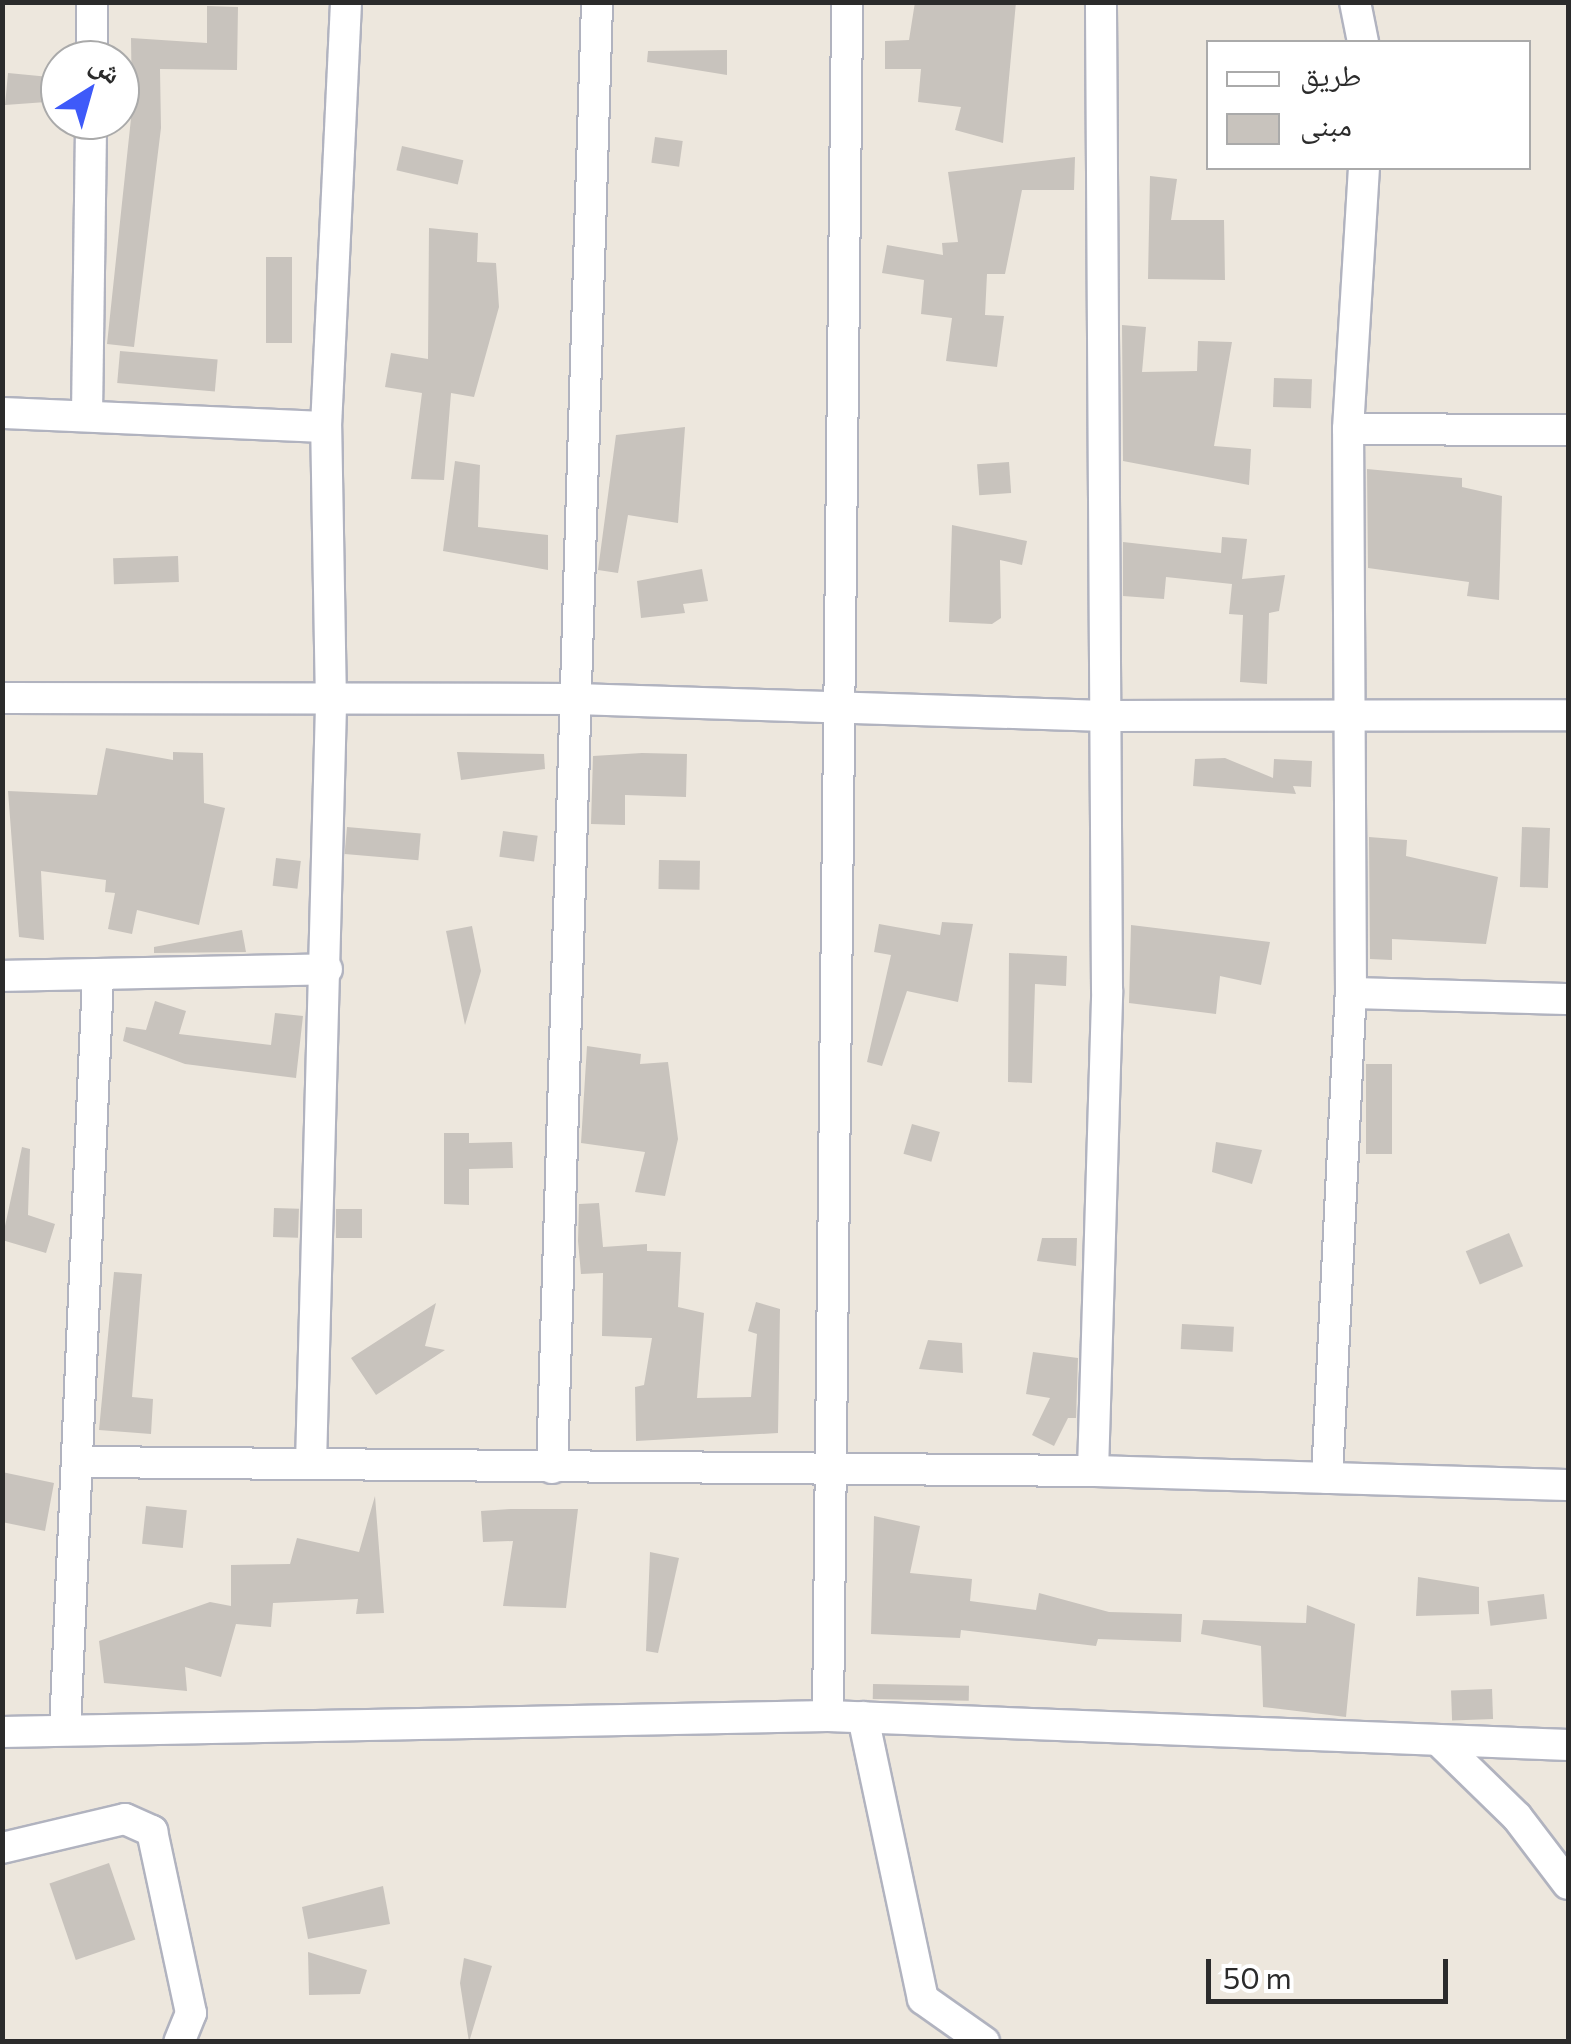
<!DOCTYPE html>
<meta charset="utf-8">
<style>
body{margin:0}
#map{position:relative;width:1571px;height:2044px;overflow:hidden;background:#ede7dd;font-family:Commissioner,"Noto Naskh Arabic",sans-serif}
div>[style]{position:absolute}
.building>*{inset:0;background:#c8c3bd;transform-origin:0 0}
.roads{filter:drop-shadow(2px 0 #b1b3bf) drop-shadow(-2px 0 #b1b3bf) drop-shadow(0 2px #b1b3bf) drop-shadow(0 -2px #b1b3bf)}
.minor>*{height:30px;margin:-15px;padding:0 15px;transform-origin:15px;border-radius:15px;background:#fff}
span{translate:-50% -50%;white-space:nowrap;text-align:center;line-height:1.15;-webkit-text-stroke:9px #fff;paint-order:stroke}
.frame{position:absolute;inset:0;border:5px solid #2b2b2b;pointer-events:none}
.legend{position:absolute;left:1206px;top:40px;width:325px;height:130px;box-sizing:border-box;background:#fff;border:2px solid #aaa;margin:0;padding:12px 18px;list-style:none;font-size:30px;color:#2b2b2b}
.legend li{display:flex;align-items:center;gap:20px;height:50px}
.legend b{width:50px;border:2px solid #aaa}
.north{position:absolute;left:40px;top:40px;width:100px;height:100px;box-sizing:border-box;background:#fff;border:2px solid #aaa;border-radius:50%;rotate:37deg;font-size:28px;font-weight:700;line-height:40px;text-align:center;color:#2b2b2b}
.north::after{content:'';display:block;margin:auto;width:35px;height:45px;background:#3e5af9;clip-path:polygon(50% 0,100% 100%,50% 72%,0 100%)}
.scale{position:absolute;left:1206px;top:1959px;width:242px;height:45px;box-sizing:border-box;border:5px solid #2b2b2b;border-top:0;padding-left:12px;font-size:30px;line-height:35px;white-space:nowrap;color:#2b2b2b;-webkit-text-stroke:8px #fff;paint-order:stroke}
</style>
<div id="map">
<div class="building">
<div style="clip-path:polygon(915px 2px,1016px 2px,1003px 143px,955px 130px,961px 107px,918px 102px,921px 69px,885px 69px,885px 41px,909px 40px)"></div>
<div style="clip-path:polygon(207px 6px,238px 7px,237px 70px,160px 69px,161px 128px,134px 347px,107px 344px,132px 109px,131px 38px,207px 43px)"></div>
<div style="clip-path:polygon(727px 50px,727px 75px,647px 62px,648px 51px)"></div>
<div style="clip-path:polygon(8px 73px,60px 78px,60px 101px,5px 105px)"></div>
<div style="left:655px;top:137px;width:28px;height:26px;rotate:8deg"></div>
<div style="left:402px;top:146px;width:63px;height:25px;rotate:13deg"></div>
<div style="clip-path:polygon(1075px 157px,1074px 190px,1022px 190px,1005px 274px,987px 274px,985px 315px,1004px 316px,997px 367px,946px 361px,952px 318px,921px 314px,924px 280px,882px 273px,887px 245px,943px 255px,942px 243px,958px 242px,948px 172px)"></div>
<div style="clip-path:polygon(1150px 176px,1177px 179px,1171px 220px,1224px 220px,1225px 280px,1148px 279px)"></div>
<div style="clip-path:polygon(429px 228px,478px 233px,477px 262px,496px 263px,499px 307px,474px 397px,451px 393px,444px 480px,411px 479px,422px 393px,385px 387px,391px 353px,428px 359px)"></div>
<div style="left:266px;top:257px;width:26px;height:86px"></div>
<div style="clip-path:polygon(1122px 325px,1146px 327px,1142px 372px,1197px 371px,1198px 341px,1232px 342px,1214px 446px,1251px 449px,1249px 485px,1123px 461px)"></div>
<div style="left:120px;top:351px;width:98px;height:32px;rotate:5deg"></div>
<div style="left:1274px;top:378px;width:38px;height:29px;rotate:2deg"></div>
<div style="clip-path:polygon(685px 427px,678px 523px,628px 515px,618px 573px,598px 570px,616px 435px)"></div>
<div style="clip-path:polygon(455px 461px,480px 465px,478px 527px,548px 535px,548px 570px,443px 551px)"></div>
<div style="left:1009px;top:462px;width:31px;height:32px;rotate:86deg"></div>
<div style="clip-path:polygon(1367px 469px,1462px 478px,1462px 487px,1502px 496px,1499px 600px,1467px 596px,1469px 582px,1368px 568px)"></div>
<div style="clip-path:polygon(952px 525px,1027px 541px,1022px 565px,1000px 560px,1001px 618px,992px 624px,949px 622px)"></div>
<div style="clip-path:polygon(1222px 537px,1247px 539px,1242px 579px,1285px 575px,1279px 611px,1269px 613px,1267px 684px,1240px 682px,1243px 615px,1229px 614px,1232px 584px,1166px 577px,1164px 599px,1123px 596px,1123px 542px,1221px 553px)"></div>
<div style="left:178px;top:556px;width:26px;height:65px;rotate:88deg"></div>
<div style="clip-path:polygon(702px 569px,708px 601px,683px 604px,685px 613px,641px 618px,637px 581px)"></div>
<div style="clip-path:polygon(106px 748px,173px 760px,173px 752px,203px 753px,204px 803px,225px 808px,199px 925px,137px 910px,132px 934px,108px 929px,115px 893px,105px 892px,106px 880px,41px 871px,44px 940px,19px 937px,8px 791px,97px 795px)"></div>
<div style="clip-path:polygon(457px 752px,544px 754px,545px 769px,461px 780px)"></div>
<div style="clip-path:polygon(642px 753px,687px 754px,686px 797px,625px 795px,625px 825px,591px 824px,593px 756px)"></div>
<div style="clip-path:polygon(1225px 758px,1273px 778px,1274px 759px,1312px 761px,1311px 787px,1293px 786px,1296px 794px,1193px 786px,1195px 759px)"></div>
<div style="left:347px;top:827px;width:74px;height:27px;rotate:5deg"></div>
<div style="left:1522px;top:827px;width:28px;height:60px;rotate:2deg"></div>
<div style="left:503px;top:831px;width:35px;height:26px;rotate:8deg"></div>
<div style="clip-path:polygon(1369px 837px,1407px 840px,1406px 856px,1498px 877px,1486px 944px,1392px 939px,1392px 960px,1370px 959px)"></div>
<div style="left:276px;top:858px;width:25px;height:28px;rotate:7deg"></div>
<div style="left:659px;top:860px;width:41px;height:29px;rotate:1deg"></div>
<div style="clip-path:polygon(942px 922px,973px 924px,958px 1002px,907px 991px,882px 1066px,867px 1062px,891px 955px,874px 952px,879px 924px,940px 935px)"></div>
<div style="clip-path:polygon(1131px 925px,1270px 942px,1261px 985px,1220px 976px,1216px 1014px,1129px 1003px)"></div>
<div style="clip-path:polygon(472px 926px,481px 971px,465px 1025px,446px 931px)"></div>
<div style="clip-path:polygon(242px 930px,246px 952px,154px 953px,154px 947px)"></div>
<div style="clip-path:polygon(1009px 953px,1067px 956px,1066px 986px,1035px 984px,1032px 1083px,1008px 1082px)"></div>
<div style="clip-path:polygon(155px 1001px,186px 1011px,179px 1034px,271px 1045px,275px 1013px,303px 1016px,296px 1078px,185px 1064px,123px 1041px,126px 1027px,146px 1030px)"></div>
<div style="clip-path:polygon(587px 1046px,641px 1054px,640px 1064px,668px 1062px,678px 1139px,665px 1196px,635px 1192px,645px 1152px,581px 1143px)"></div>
<div style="left:1366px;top:1064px;width:26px;height:90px"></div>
<div style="left:912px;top:1124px;width:29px;height:31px;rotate:16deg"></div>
<div style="clip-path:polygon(444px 1133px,469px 1133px,469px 1143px,512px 1142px,513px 1168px,469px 1169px,469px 1205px,444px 1204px)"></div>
<div style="clip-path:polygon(1216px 1142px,1262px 1150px,1252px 1184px,1212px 1172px)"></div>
<div style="clip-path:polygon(22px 1147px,30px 1149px,28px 1215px,55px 1224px,46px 1253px,2px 1240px)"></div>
<div style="clip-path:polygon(599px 1203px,603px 1247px,647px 1244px,647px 1251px,681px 1252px,678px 1307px,704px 1313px,697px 1398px,751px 1397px,757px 1334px,748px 1331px,756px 1302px,780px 1309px,778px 1433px,636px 1441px,635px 1387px,644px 1385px,652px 1338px,602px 1336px,603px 1273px,581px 1274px,578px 1241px,579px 1204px)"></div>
<div style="left:274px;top:1208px;width:25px;height:29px;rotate:2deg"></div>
<div style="left:336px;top:1209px;width:26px;height:29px"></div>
<div style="left:1509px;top:1233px;width:36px;height:47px;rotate:67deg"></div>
<div style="clip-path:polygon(1042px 1238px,1077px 1238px,1076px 1266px,1037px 1261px)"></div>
<div style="clip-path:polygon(114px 1272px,142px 1274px,132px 1397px,153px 1399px,151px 1434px,99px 1430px)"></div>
<div style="clip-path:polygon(436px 1303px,425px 1346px,445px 1350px,376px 1395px,351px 1358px)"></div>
<div style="left:1182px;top:1324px;width:52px;height:25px;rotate:3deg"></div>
<div style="clip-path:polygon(928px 1340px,962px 1343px,963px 1373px,919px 1369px)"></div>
<div style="clip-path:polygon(1033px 1352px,1078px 1358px,1076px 1418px,1068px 1418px,1054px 1446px,1032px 1435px,1050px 1398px,1026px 1394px)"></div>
<div style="clip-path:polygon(2px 1472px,54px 1483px,45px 1531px,2px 1522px)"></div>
<div style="clip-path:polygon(375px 1496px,384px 1613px,356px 1614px,358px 1599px,273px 1603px,271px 1627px,236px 1624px,221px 1677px,185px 1667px,187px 1691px,104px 1683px,99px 1641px,210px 1602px,231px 1606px,231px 1565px,290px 1564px,297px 1538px,359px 1552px)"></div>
<div style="left:146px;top:1506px;width:41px;height:38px;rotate:6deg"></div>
<div style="clip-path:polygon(510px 1509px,578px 1509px,566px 1608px,503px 1606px,513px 1541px,483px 1542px,481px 1511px)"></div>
<div style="clip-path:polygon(874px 1516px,920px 1526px,910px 1573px,972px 1579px,970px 1601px,1036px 1610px,1039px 1593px,1109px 1612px,1182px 1614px,1181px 1642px,1098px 1639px,1096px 1646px,961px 1630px,960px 1638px,871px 1634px)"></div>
<div style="clip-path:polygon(650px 1552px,679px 1558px,658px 1653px,646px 1651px)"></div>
<div style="clip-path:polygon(1418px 1577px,1479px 1587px,1479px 1614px,1416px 1616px)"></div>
<div style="left:1544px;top:1594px;width:25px;height:57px;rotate:83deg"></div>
<div style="clip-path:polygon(1307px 1605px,1355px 1624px,1346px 1717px,1263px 1707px,1261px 1646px,1201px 1634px,1203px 1620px,1306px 1623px)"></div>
<div style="left:873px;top:1684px;width:96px;height:15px;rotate:1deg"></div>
<div style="left:1492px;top:1689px;width:30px;height:41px;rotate:88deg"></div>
<div style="left:109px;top:1863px;width:81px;height:63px;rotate:71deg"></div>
<div style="clip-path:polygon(383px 1886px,390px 1924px,308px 1939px,302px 1907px)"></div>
<div style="clip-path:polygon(308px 1952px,367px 1970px,360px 1994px,309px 1995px)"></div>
<div style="clip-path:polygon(464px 1958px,492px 1966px,469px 2042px,460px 1983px)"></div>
</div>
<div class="roads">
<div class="minor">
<div style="left:1355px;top:2px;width:41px;rotate:78.7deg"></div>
<div style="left:92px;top:60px;width:58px;rotate:-90deg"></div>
<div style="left:2px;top:413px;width:324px;rotate:2.5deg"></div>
<div style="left:87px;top:415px;width:295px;rotate:-89.2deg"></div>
<div style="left:1348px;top:429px;width:220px;rotate:0.3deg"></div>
<div style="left:2px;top:698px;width:574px;rotate:0.1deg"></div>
<div style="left:576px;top:699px;width:529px;rotate:1.84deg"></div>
<div style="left:1105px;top:716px;width:463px;rotate:-0.1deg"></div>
<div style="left:2px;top:976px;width:325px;rotate:-1.2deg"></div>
<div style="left:1351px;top:993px;width:217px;rotate:1.6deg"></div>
<div style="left:83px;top:1462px;width:1010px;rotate:0.51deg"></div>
<div style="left:1093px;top:1471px;width:475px;rotate:1.7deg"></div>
<div style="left:311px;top:1464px;width:760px;rotate:-88.49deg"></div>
<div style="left:331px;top:704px;width:277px;rotate:-91deg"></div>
<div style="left:326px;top:427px;width:425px;rotate:-87.3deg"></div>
<div style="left:552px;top:1468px;width:1467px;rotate:-88.24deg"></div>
<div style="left:1093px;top:1471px;width:481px;rotate:-88.3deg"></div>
<div style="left:1107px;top:990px;width:988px;rotate:-90.35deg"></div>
<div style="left:1327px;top:1478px;width:486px;rotate:-87.2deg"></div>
<div style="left:1351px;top:993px;width:564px;rotate:-90.3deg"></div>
<div style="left:1348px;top:429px;width:261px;rotate:-86.5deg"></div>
<div style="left:828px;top:1716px;width:1714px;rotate:-89.36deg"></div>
<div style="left:863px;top:1717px;width:288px;rotate:78deg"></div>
<div style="left:923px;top:1999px;width:75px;rotate:35.2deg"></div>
<div style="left:65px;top:1730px;width:754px;rotate:-87.49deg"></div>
<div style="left:2px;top:1732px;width:826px;rotate:-1.11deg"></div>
<div style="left:828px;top:1716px;width:741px;rotate:2.24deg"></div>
<div style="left:1438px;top:1740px;width:110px;rotate:44.3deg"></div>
<div style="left:1517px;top:1817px;width:84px;rotate:52.7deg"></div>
<div style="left:2px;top:1848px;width:126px;rotate:-13.3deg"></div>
<div style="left:125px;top:1819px;width:30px;rotate:24deg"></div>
<div style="left:152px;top:1831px;width:186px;rotate:77.9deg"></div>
<div style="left:191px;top:2013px;width:31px;rotate:112deg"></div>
</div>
</div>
<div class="frame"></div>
<ul class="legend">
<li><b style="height:12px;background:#fff"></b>طريق</li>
<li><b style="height:28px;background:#c8c3bd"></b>مبنى</li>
</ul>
<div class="north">ش</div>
<div class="scale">50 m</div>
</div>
